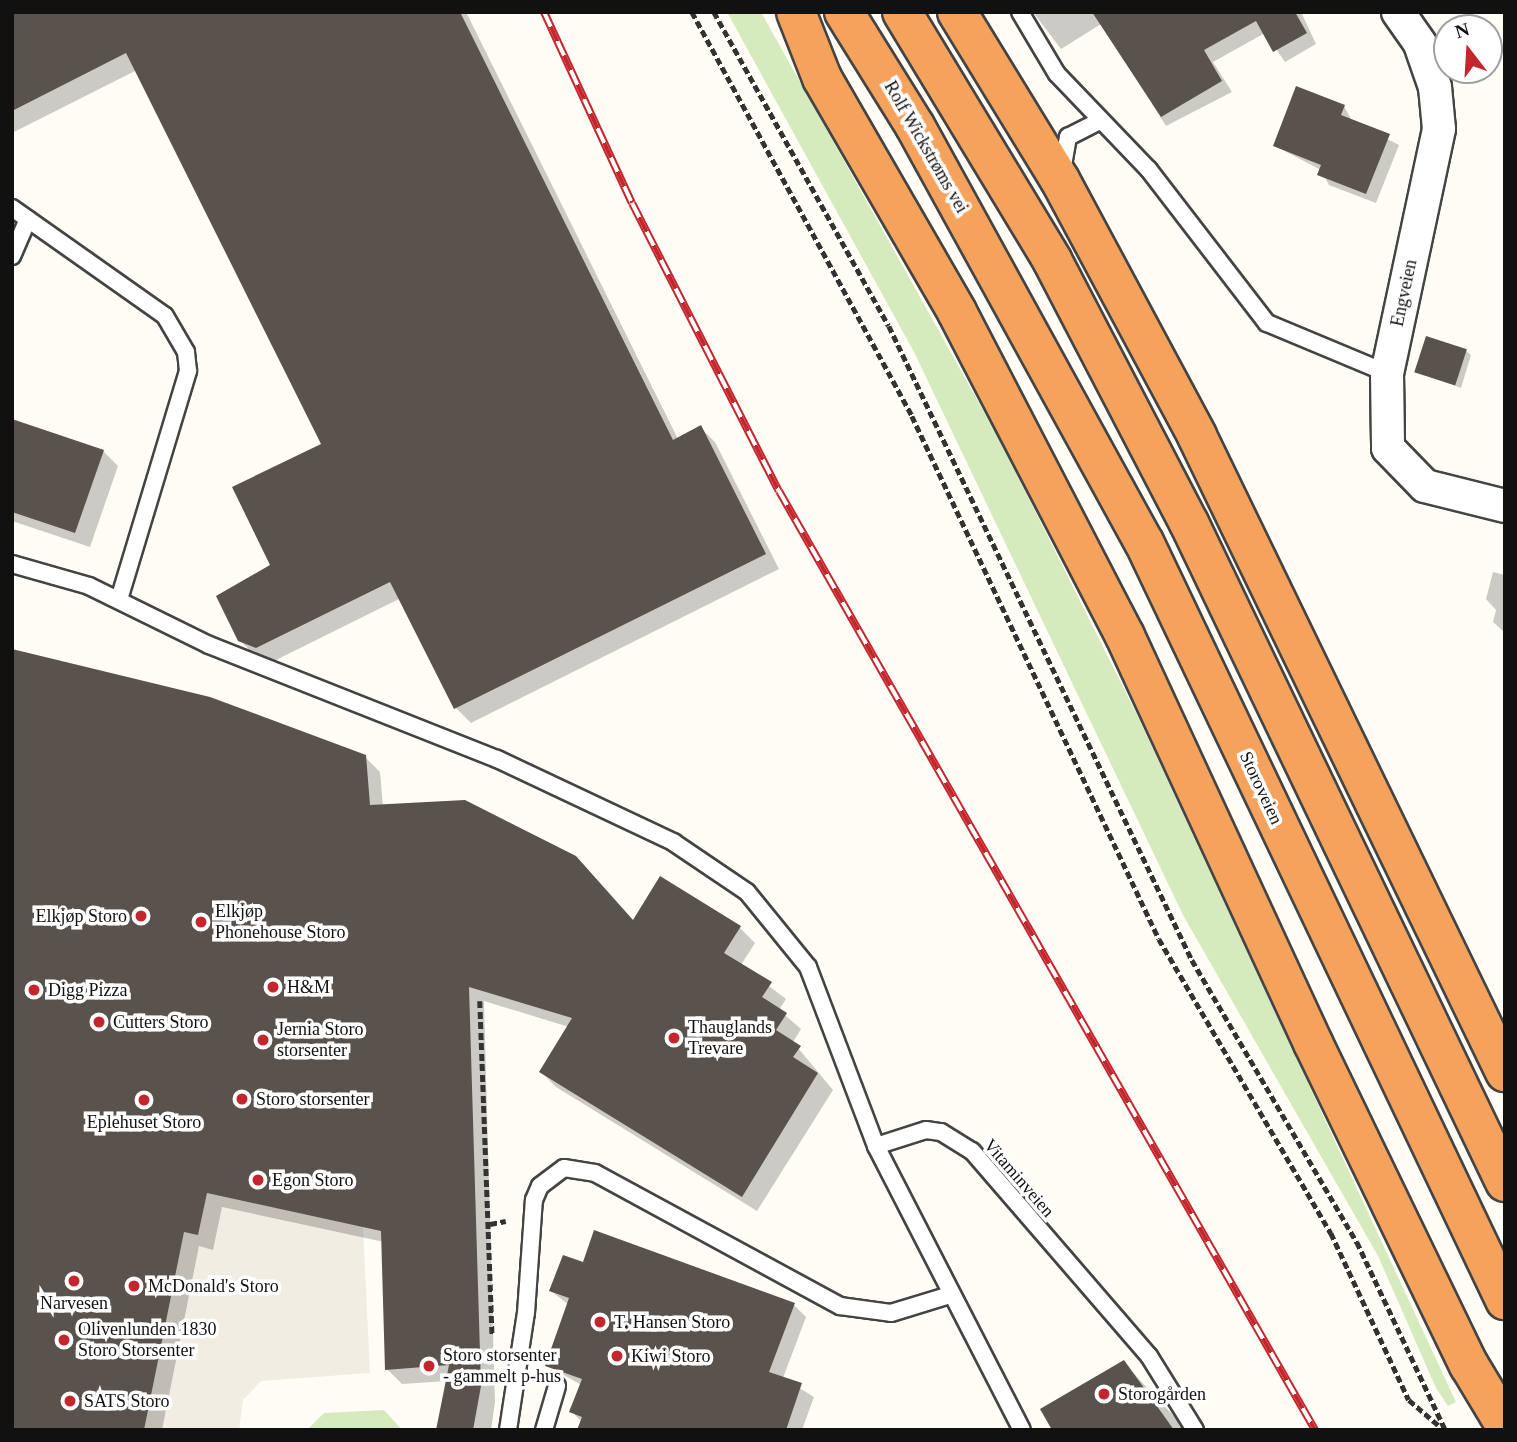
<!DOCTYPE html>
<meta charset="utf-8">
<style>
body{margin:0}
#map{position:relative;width:1517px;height:1442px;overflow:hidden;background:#fffdf5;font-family:Georgia,serif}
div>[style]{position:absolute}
.green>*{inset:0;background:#d5ebbd}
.plaza>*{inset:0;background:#f1ede2}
.shadow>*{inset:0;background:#0003}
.building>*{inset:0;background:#5a524d;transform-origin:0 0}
.path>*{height:4.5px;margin-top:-2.25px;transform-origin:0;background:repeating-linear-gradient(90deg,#333 0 7px,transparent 0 10.5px)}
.roads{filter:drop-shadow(2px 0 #444) drop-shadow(-2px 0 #444) drop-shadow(0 2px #444) drop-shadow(0 -2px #444)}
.lane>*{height:16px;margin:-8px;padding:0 8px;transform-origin:8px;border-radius:8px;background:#fff}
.street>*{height:32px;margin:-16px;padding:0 16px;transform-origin:16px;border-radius:16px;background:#fff}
.highway>*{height:38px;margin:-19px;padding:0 19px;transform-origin:19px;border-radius:19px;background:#f5a25d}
.rail>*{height:8px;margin-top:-4px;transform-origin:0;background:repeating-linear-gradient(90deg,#fff 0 16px,#c4262e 0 32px);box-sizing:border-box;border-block:2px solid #c4262e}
.dots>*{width:19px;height:19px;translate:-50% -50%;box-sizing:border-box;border:4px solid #fff;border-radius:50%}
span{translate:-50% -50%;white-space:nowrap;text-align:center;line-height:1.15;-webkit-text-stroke:7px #fff;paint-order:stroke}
.street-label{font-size:18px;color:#111}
.poi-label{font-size:18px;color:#111}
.left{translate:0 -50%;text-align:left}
.right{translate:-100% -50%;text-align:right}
.frame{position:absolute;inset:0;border:14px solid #111;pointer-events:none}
.north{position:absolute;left:1433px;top:14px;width:70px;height:70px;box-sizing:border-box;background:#fff;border:2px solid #a0a0a0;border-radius:50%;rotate:343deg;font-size:19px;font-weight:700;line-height:28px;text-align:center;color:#111}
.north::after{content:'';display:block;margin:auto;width:24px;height:32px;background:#c4262e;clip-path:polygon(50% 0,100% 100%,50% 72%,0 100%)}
</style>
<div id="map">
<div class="green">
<div style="clip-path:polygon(727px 12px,761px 12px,998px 437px,1140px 721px,1456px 1402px,1448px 1406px,1436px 1388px,1378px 1256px,1183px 915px,914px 352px)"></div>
<div style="clip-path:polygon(384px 1410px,402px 1430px,307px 1430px,324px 1413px)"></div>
</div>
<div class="plaza">
<div style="clip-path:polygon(207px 1193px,363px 1227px,370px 1373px,261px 1381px,243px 1400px,239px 1430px,144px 1430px,184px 1232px,198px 1235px)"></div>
</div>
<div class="shadow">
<div style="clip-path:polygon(12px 12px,466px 12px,678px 439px,700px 427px,715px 442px,779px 569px,471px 723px,456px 708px,401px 598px,272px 662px,255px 656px,240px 640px,324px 444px,137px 70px,12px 133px)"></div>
<div style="clip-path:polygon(1033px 12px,1301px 12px,1316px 44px,1285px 62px,1265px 33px,1213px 62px,1232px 92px,1166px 126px,1101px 24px,1061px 49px)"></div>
<div style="clip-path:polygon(1344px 106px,1352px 121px,1399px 145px,1376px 203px,1329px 185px,1321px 170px,1275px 146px)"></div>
<div style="clip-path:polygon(1466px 351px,1471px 355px,1461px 388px,1417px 371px)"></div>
<div style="clip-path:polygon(12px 421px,103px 451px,118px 466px,90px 547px,12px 521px)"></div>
<div style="clip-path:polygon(1493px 572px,1505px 575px,1505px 633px,1493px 622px,1496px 610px,1486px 599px)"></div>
<div style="clip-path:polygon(365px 757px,380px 772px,383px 806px,634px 922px,740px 928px,755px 943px,741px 965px,786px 999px,779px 1010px,801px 1029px,793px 1042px,833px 1090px,757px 1211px,556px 1087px,541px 1072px,569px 1027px,484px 1001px,495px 1402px,491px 1430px,438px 1430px,448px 1381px,402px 1384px,387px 1369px,384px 1242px,222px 1207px,213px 1250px,199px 1246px,162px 1430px,12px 1430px)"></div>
<div style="clip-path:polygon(584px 1265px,794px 1305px,806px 1317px,783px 1378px,814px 1397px,802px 1430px,579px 1430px,582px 1422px,571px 1411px,581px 1385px,547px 1365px,569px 1305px,551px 1291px)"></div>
<div style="clip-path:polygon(1123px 1362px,1187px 1430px,1054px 1430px)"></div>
</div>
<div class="building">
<div style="clip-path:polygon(12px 12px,460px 12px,673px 440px,701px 425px,766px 554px,454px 709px,390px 582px,256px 648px,238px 641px,216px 596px,270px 565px,232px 487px,321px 444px,126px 53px,12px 111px)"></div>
<div style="clip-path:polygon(1092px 12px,1295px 12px,1307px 33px,1273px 52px,1256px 21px,1204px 50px,1222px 81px,1161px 117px)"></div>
<div style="clip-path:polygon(1296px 86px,1345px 105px,1341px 115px,1390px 134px,1366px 194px,1317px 175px,1321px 165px,1273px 146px)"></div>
<div style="left:1426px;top:336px;width:43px;height:38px;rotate:18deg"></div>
<div style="clip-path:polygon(12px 419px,104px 450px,75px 533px,12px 512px)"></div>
<div style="clip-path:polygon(12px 649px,210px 697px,366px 755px,370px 805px,465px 800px,576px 856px,633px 920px,660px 876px,741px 926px,724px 953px,772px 982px,762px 997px,787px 1013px,776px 1030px,801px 1046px,793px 1057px,818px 1073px,742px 1197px,539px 1072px,572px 1018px,469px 987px,481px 1386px,473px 1430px,436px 1430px,449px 1365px,385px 1370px,381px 1231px,207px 1193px,198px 1235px,184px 1232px,144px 1430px,12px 1430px)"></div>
<div style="clip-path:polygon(594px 1230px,795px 1303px,769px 1372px,802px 1383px,786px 1430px,577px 1430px,582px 1417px,569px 1412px,582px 1379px,545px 1366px,569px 1298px,549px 1291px,563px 1255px,583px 1262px)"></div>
<div style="clip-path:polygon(1124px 1360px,1174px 1430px,1052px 1430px,1040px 1409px)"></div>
</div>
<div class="path">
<div style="left:692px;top:12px;width:460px;rotate:61.4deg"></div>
<div style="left:912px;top:416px;width:578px;rotate:64.72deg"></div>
<div style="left:1159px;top:939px;width:341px;rotate:59.7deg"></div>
<div style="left:1331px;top:1233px;width:184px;rotate:65deg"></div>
<div style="left:1409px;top:1400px;width:46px;rotate:40.6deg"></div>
<div style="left:714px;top:12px;width:359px;rotate:60.9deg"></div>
<div style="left:889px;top:326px;width:703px;rotate:64.46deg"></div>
<div style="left:1192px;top:960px;width:327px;rotate:59.7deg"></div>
<div style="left:1357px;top:1242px;width:207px;rotate:64.8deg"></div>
<div style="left:480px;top:1001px;width:334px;rotate:87.9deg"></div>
<div style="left:490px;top:1224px;width:16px;rotate:-11deg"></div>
</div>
<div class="roads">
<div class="lane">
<div style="left:1020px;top:12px;width:72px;rotate:59.2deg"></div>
<div style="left:1057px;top:74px;width:133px;rotate:46.2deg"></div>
<div style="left:1149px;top:170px;width:193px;rotate:52.4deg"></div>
<div style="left:1267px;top:323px;width:130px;rotate:22.6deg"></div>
<div style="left:1062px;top:171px;width:35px;rotate:-80deg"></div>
<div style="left:1068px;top:137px;width:35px;rotate:-27deg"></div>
<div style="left:12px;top:208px;width:187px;rotate:35.2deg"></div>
<div style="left:165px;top:316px;width:42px;rotate:59.7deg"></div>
<div style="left:186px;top:352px;width:19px;rotate:84deg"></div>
<div style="left:188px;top:371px;width:238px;rotate:106.8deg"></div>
<div style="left:12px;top:256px;width:40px;rotate:-66.6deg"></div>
<div style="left:12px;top:564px;width:80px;rotate:15.9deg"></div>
<div style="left:89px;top:586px;width:134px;rotate:26.2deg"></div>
<div style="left:209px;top:645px;width:310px;rotate:21.6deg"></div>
<div style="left:497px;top:759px;width:195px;rotate:25.2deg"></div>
<div style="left:673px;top:842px;width:89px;rotate:34deg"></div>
<div style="left:747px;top:892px;width:97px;rotate:50.9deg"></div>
<div style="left:808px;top:967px;width:191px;rotate:69.2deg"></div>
<div style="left:876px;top:1146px;width:319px;rotate:62.8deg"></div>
<div style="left:876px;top:1146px;width:52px;rotate:-17.7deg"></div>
<div style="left:926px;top:1130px;width:15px;rotate:8deg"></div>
<div style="left:941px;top:1132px;width:36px;rotate:32deg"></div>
<div style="left:972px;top:1151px;width:271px;rotate:49.2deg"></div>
<div style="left:1149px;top:1356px;width:87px;rotate:58.1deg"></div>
<div style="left:508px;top:1430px;width:118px;rotate:-81.3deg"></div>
<div style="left:526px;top:1313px;width:113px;rotate:-86deg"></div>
<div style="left:534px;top:1200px;width:15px;rotate:-67deg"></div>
<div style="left:540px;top:1186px;width:30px;rotate:-37deg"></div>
<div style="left:564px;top:1168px;width:31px;rotate:9deg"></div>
<div style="left:595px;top:1173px;width:279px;rotate:28.5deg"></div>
<div style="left:840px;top:1306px;width:51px;rotate:7.8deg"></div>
<div style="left:891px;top:1313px;width:62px;rotate:-17deg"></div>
<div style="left:544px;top:1430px;width:46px;rotate:-73.5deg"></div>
</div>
<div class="street">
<div style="left:1398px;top:12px;width:39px;rotate:55deg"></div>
<div style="left:1420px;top:44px;width:46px;rotate:70.8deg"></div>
<div style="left:1435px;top:87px;width:42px;rotate:84.6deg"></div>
<div style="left:1439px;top:129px;width:249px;rotate:102deg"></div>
<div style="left:1387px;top:373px;width:75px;rotate:89.2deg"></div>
<div style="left:1388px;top:448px;width:53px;rotate:45.8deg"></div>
<div style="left:1425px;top:486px;width:82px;rotate:14deg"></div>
</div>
<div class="highway">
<div style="left:796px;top:12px;width:71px;rotate:68.5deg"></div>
<div style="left:822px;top:78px;width:270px;rotate:60deg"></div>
<div style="left:957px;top:312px;width:365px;rotate:62.6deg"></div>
<div style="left:1125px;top:636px;width:448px;rotate:65.2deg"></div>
<div style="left:1313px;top:1043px;width:358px;rotate:64.2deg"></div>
<div style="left:1469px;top:1365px;width:70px;rotate:59deg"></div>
<div style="left:844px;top:12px;width:134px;rotate:58.1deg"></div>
<div style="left:915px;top:126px;width:475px;rotate:61.2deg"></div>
<div style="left:1144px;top:542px;width:840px;rotate:64.53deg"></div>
<div style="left:902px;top:12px;width:290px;rotate:58.8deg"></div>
<div style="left:1052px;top:260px;width:297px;rotate:62.5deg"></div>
<div style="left:1189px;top:523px;width:731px;rotate:64.38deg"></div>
<div style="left:957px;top:12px;width:197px;rotate:58.5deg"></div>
<div style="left:1060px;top:180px;width:290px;rotate:61.8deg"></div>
<div style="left:1197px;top:436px;width:707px;rotate:64.16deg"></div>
</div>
</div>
<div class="rail">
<div style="left:544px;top:12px;width:210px;rotate:65.3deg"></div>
<div style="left:632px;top:203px;width:323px;rotate:63deg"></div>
<div style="left:779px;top:491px;width:1081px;rotate:60.28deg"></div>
</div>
<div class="dots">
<div style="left:141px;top:916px;background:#c4262e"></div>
<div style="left:201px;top:922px;background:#c4262e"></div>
<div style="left:273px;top:987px;background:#c4262e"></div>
<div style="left:34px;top:990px;background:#c4262e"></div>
<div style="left:99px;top:1022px;background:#c4262e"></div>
<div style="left:674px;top:1038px;background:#c4262e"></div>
<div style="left:263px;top:1040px;background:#c4262e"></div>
<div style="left:242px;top:1099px;background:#c4262e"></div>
<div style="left:144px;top:1100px;background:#c4262e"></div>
<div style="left:258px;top:1180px;background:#c4262e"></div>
<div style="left:74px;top:1281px;background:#c4262e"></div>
<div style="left:134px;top:1286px;background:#c4262e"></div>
<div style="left:600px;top:1322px;background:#c4262e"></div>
<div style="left:64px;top:1340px;background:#c4262e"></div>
<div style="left:617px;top:1356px;background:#c4262e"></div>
<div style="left:429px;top:1366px;background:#c4262e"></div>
<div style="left:1104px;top:1394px;background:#c4262e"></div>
<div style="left:70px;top:1401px;background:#c4262e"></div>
</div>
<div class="street-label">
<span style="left:926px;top:147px;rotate:60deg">Rolf Wickstrøms vei</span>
<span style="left:1404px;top:293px;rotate:-78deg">Engveien</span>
<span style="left:1261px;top:788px;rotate:65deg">Storoveien</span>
<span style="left:1019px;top:1178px;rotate:49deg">Vitaminveien</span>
</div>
<div class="poi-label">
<span class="left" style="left:215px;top:922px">Elkjøp<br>Phonehouse Storo</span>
<span class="right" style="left:127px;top:916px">Elkjøp Storo</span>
<span class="left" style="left:287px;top:987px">H&amp;M</span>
<span class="left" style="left:48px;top:990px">Digg Pizza</span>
<span class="left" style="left:113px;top:1022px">Cutters Storo</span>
<span class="left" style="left:688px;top:1038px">Thauglands<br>Trevare</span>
<span class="left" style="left:277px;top:1040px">Jernia Storo<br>storsenter</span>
<span class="left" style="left:256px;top:1099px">Storo storsenter</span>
<span style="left:144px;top:1122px">Eplehuset Storo</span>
<span class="left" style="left:272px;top:1180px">Egon Storo</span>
<span class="left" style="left:148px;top:1286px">McDonald's Storo</span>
<span style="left:74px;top:1303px">Narvesen</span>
<span class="left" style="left:614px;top:1322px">T. Hansen Storo</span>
<span class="left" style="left:78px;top:1340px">Olivenlunden 1830<br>Storo Storsenter</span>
<span class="left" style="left:443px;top:1366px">Storo storsenter<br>- gammelt p-hus</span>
<span class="left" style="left:631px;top:1356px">Kiwi Storo</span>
<span class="left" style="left:1118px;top:1394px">Storogården</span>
<span class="left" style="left:84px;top:1401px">SATS Storo</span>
</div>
<div class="frame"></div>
<div class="north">N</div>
</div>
